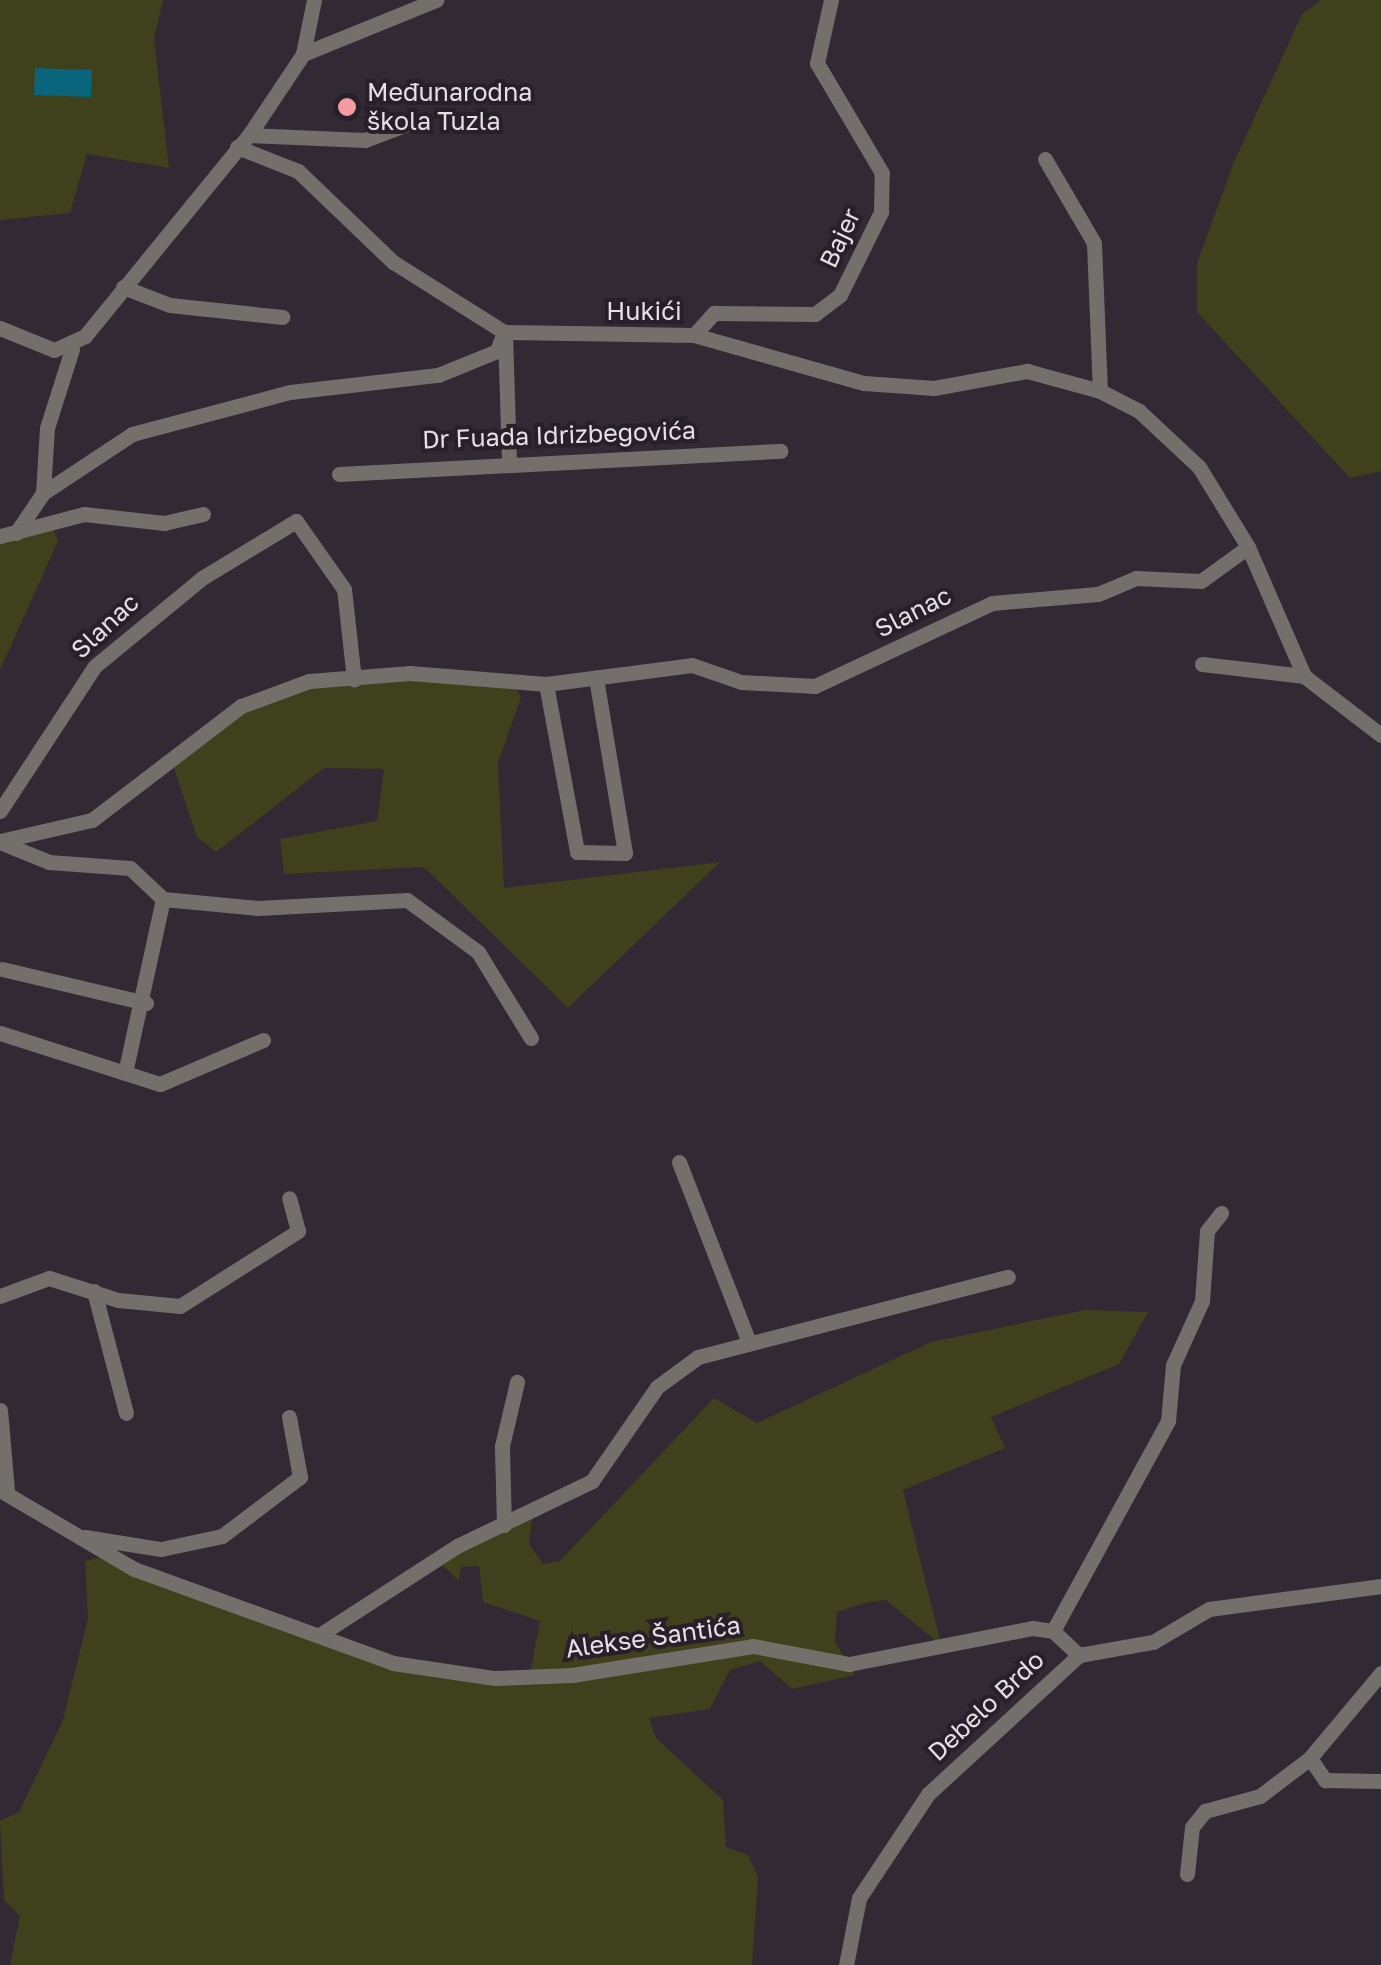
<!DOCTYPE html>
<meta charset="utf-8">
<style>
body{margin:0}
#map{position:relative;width:1381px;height:1965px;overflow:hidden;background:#312933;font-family:"Golos Text",sans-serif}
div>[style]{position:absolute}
.green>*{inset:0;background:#3f401c}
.water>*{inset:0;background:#08657b;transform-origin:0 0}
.minor>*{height:15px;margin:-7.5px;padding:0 7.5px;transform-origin:7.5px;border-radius:7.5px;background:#736f6a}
.dots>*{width:28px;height:28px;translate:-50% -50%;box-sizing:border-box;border:5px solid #271f29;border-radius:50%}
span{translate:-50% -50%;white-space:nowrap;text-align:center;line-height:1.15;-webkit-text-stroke:8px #271f29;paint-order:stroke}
.poi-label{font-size:25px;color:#e5dfe6}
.left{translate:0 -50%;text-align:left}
.street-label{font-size:25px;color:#e5dfe6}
</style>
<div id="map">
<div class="green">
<div style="clip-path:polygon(0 0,163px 0,154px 38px,169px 168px,87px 154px,70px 213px,0 220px)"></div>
<div style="clip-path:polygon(1321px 0,1381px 0,1381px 471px,1350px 478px,1197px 312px,1197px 263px,1234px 162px,1302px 14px)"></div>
<div style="clip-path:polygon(51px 525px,58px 541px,0 670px,0 536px)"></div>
<div style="clip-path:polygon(354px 679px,511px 681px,521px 697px,498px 763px,504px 888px,720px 862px,568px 1008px,424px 867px,284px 874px,280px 839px,377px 821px,384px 769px,324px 768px,216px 852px,197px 837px,171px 759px,261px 695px)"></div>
<div style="clip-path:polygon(1085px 1310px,1148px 1312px,1119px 1364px,991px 1417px,1005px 1448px,903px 1490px,941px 1645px,886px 1600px,865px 1603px,837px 1612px,835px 1642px,855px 1675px,792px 1689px,760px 1661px,730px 1670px,710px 1709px,649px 1718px,656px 1738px,723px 1800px,726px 1847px,748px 1855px,758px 1877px,752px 1965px,10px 1965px,20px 1916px,4px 1900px,0 1821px,19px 1812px,63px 1720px,88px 1618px,85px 1561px,109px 1556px,393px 1663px,530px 1674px,540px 1621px,483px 1602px,479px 1566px,461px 1567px,459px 1581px,436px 1559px,533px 1514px,529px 1544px,543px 1564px,560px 1561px,714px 1398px,757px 1423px,931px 1342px)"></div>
</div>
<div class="water">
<div style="left:35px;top:68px;width:57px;height:27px;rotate:2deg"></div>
</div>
<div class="minor">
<div style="left:303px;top:54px;width:144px;rotate:-22.1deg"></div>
<div style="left:249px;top:135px;width:116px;rotate:2.5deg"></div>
<div style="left:365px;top:140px;width:51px;rotate:-20.6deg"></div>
<div style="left:237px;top:147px;width:66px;rotate:21.5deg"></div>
<div style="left:298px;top:171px;width:132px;rotate:43.8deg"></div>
<div style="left:393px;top:262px;width:131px;rotate:32.2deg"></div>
<div style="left:504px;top:332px;width:190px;rotate:0.9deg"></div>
<div style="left:694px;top:335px;width:177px;rotate:15.8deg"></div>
<div style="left:864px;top:383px;width:70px;rotate:4.1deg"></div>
<div style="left:934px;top:388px;width:95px;rotate:-10.4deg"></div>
<div style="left:1027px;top:371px;width:76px;rotate:15.3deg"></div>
<div style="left:1100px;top:391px;width:44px;rotate:27.1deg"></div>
<div style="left:1139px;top:411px;width:82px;rotate:43deg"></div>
<div style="left:1199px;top:467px;width:94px;rotate:58.5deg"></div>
<div style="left:1248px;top:547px;width:141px;rotate:66.5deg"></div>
<div style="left:1304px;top:676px;width:97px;rotate:37.5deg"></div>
<div style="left:1045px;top:159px;width:97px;rotate:59.7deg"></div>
<div style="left:1094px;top:243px;width:148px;rotate:87.7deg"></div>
<div style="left:123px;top:287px;width:50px;rotate:21deg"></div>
<div style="left:170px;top:305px;width:113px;rotate:6.1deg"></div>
<div style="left:0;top:328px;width:58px;rotate:22.2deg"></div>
<div style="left:54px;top:350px;width:34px;rotate:-24deg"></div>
<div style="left:85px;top:336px;width:259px;rotate:-50.8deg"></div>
<div style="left:249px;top:135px;width:97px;rotate:-56.3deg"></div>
<div style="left:303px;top:54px;width:55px;rotate:-78.5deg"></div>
<div style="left:505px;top:334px;width:126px;rotate:88.2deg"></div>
<div style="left:694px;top:335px;width:30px;rotate:-48deg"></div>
<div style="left:714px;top:313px;width:101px;rotate:0.6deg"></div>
<div style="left:815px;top:314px;width:31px;rotate:-37deg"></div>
<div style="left:840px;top:295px;width:93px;rotate:-63.7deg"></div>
<div style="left:881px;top:212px;width:39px;rotate:-89deg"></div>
<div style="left:882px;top:173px;width:128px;rotate:-120.6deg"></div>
<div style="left:817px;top:63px;width:65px;rotate:-77.5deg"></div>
<div style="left:339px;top:474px;width:442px;rotate:-3deg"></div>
<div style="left:43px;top:493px;width:65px;rotate:-86.5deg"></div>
<div style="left:47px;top:428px;width:83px;rotate:-72.4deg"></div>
<div style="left:16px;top:533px;width:48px;rotate:-56deg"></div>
<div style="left:43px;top:493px;width:107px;rotate:-33.5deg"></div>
<div style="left:132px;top:434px;width:163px;rotate:-14.9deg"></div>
<div style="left:290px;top:392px;width:149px;rotate:-6.6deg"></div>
<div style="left:438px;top:375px;width:64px;rotate:-22.1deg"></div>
<div style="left:497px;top:351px;width:20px;rotate:-70deg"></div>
<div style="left:0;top:536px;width:87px;rotate:-14.7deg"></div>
<div style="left:84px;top:514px;width:81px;rotate:6.4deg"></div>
<div style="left:164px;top:523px;width:40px;rotate:-13deg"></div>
<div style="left:1202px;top:664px;width:103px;rotate:6.7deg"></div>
<div style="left:546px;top:684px;width:171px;rotate:79.5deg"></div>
<div style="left:577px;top:852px;width:48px;rotate:1.2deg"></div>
<div style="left:625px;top:853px;width:178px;rotate:-99.4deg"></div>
<div style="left:0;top:811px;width:173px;rotate:-56.8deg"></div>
<div style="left:95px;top:666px;width:139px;rotate:-39.4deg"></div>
<div style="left:202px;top:578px;width:110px;rotate:-31.2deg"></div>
<div style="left:296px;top:521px;width:83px;rotate:54.8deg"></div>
<div style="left:344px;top:589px;width:91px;rotate:83.7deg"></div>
<div style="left:0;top:841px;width:94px;rotate:-12.9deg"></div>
<div style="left:92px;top:820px;width:188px;rotate:-37.4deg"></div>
<div style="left:241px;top:706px;width:72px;rotate:-20.2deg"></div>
<div style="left:309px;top:681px;width:101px;rotate:-4.5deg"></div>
<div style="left:410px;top:673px;width:136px;rotate:4.6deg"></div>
<div style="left:546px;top:684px;width:147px;rotate:-7.4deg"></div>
<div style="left:692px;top:665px;width:52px;rotate:19.1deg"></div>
<div style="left:741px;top:682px;width:74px;rotate:3.1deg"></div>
<div style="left:815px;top:686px;width:195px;rotate:-25.1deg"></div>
<div style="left:992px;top:603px;width:106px;rotate:-4.9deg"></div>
<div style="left:1098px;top:594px;width:41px;rotate:-22.8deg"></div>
<div style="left:1136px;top:578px;width:65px;rotate:2.6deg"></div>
<div style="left:1201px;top:581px;width:58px;rotate:-35.9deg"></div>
<div style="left:0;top:842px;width:53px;rotate:22.2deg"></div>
<div style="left:49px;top:862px;width:81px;rotate:4.2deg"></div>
<div style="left:130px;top:868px;width:45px;rotate:43.2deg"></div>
<div style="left:163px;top:899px;width:95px;rotate:5.4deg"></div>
<div style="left:258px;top:908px;width:149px;rotate:-3.1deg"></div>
<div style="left:407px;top:900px;width:88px;rotate:36.2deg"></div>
<div style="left:478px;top:952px;width:101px;rotate:58.4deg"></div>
<div style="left:2px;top:969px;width:148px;rotate:13.3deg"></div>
<div style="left:0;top:1033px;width:168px;rotate:17.7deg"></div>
<div style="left:160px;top:1084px;width:112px;rotate:-23.1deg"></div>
<div style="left:125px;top:1073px;width:178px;rotate:-77.7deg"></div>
<div style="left:679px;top:1162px;width:191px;rotate:68.8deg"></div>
<div style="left:94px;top:1291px;width:126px;rotate:75.3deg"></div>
<div style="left:0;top:1296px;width:52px;rotate:-20.2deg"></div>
<div style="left:49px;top:1278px;width:72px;rotate:17.7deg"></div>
<div style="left:118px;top:1300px;width:62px;rotate:5.5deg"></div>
<div style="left:180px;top:1306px;width:140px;rotate:-32.4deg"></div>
<div style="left:298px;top:1231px;width:34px;rotate:-105deg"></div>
<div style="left:0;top:1410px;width:80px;rotate:85deg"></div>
<div style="left:0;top:1490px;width:156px;rotate:30.5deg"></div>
<div style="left:134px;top:1569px;width:276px;rotate:19.9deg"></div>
<div style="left:393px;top:1663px;width:103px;rotate:8.4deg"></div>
<div style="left:495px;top:1678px;width:77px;rotate:-2.2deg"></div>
<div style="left:572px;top:1675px;width:183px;rotate:-9.1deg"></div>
<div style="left:753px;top:1646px;width:98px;rotate:10.6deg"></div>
<div style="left:849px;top:1664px;width:187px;rotate:-11.1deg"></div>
<div style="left:1032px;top:1628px;width:21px;rotate:8deg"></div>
<div style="left:1053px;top:1631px;width:35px;rotate:43deg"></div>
<div style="left:504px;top:1525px;width:79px;rotate:-91.5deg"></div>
<div style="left:502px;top:1446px;width:66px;rotate:-76.8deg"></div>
<div style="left:85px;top:1537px;width:77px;rotate:9deg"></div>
<div style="left:161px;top:1549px;width:62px;rotate:-12deg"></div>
<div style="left:222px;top:1536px;width:98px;rotate:-37.1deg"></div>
<div style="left:300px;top:1477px;width:61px;rotate:-100.4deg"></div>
<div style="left:1053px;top:1631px;width:239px;rotate:-61.3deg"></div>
<div style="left:1168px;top:1421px;width:56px;rotate:-84.9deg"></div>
<div style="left:1173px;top:1365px;width:70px;rotate:-65.6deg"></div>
<div style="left:1202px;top:1301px;width:70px;rotate:-85.9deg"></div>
<div style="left:1207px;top:1231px;width:23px;rotate:-52deg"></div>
<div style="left:321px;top:1634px;width:162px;rotate:-32.9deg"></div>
<div style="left:457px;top:1546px;width:150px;rotate:-25.7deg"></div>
<div style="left:592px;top:1481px;width:114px;rotate:-55.3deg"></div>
<div style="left:657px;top:1387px;width:51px;rotate:-36.2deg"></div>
<div style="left:698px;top:1357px;width:320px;rotate:-14.5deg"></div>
<div style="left:1381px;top:1673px;width:111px;rotate:129.9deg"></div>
<div style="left:1310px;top:1758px;width:27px;rotate:56deg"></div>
<div style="left:1325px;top:1780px;width:56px;rotate:1deg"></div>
<div style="left:1187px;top:1874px;width:47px;rotate:-83.9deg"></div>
<div style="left:1192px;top:1827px;width:21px;rotate:-51deg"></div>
<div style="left:1205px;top:1811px;width:57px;rotate:-15.3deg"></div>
<div style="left:1260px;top:1796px;width:63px;rotate:-37.2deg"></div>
<div style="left:846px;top:1965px;width:68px;rotate:-79deg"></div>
<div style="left:859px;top:1898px;width:125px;rotate:-56.4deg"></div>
<div style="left:928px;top:1794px;width:205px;rotate:-42.6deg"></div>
<div style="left:1079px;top:1655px;width:75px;rotate:-10deg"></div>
<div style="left:1153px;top:1642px;width:65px;rotate:-30.5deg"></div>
<div style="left:1209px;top:1609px;width:174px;rotate:-7.6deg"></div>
</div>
<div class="dots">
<div style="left:347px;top:107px;background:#f49aa1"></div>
</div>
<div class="poi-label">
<span class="left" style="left:367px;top:107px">Međunarodna<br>škola Tuzla</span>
</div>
<div class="street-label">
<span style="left:840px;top:238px;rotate:-65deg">Bajer</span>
<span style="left:644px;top:311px">Hukići</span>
<span style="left:559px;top:435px;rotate:-2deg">Dr Fuada Idrizbegovića</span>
<span style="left:913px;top:612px;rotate:-27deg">Slanac</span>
<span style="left:105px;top:626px;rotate:-43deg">Slanac</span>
<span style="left:653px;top:1637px;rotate:-8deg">Alekse Šantića</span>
<span style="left:986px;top:1706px;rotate:-43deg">Debelo Brdo</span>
</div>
</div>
